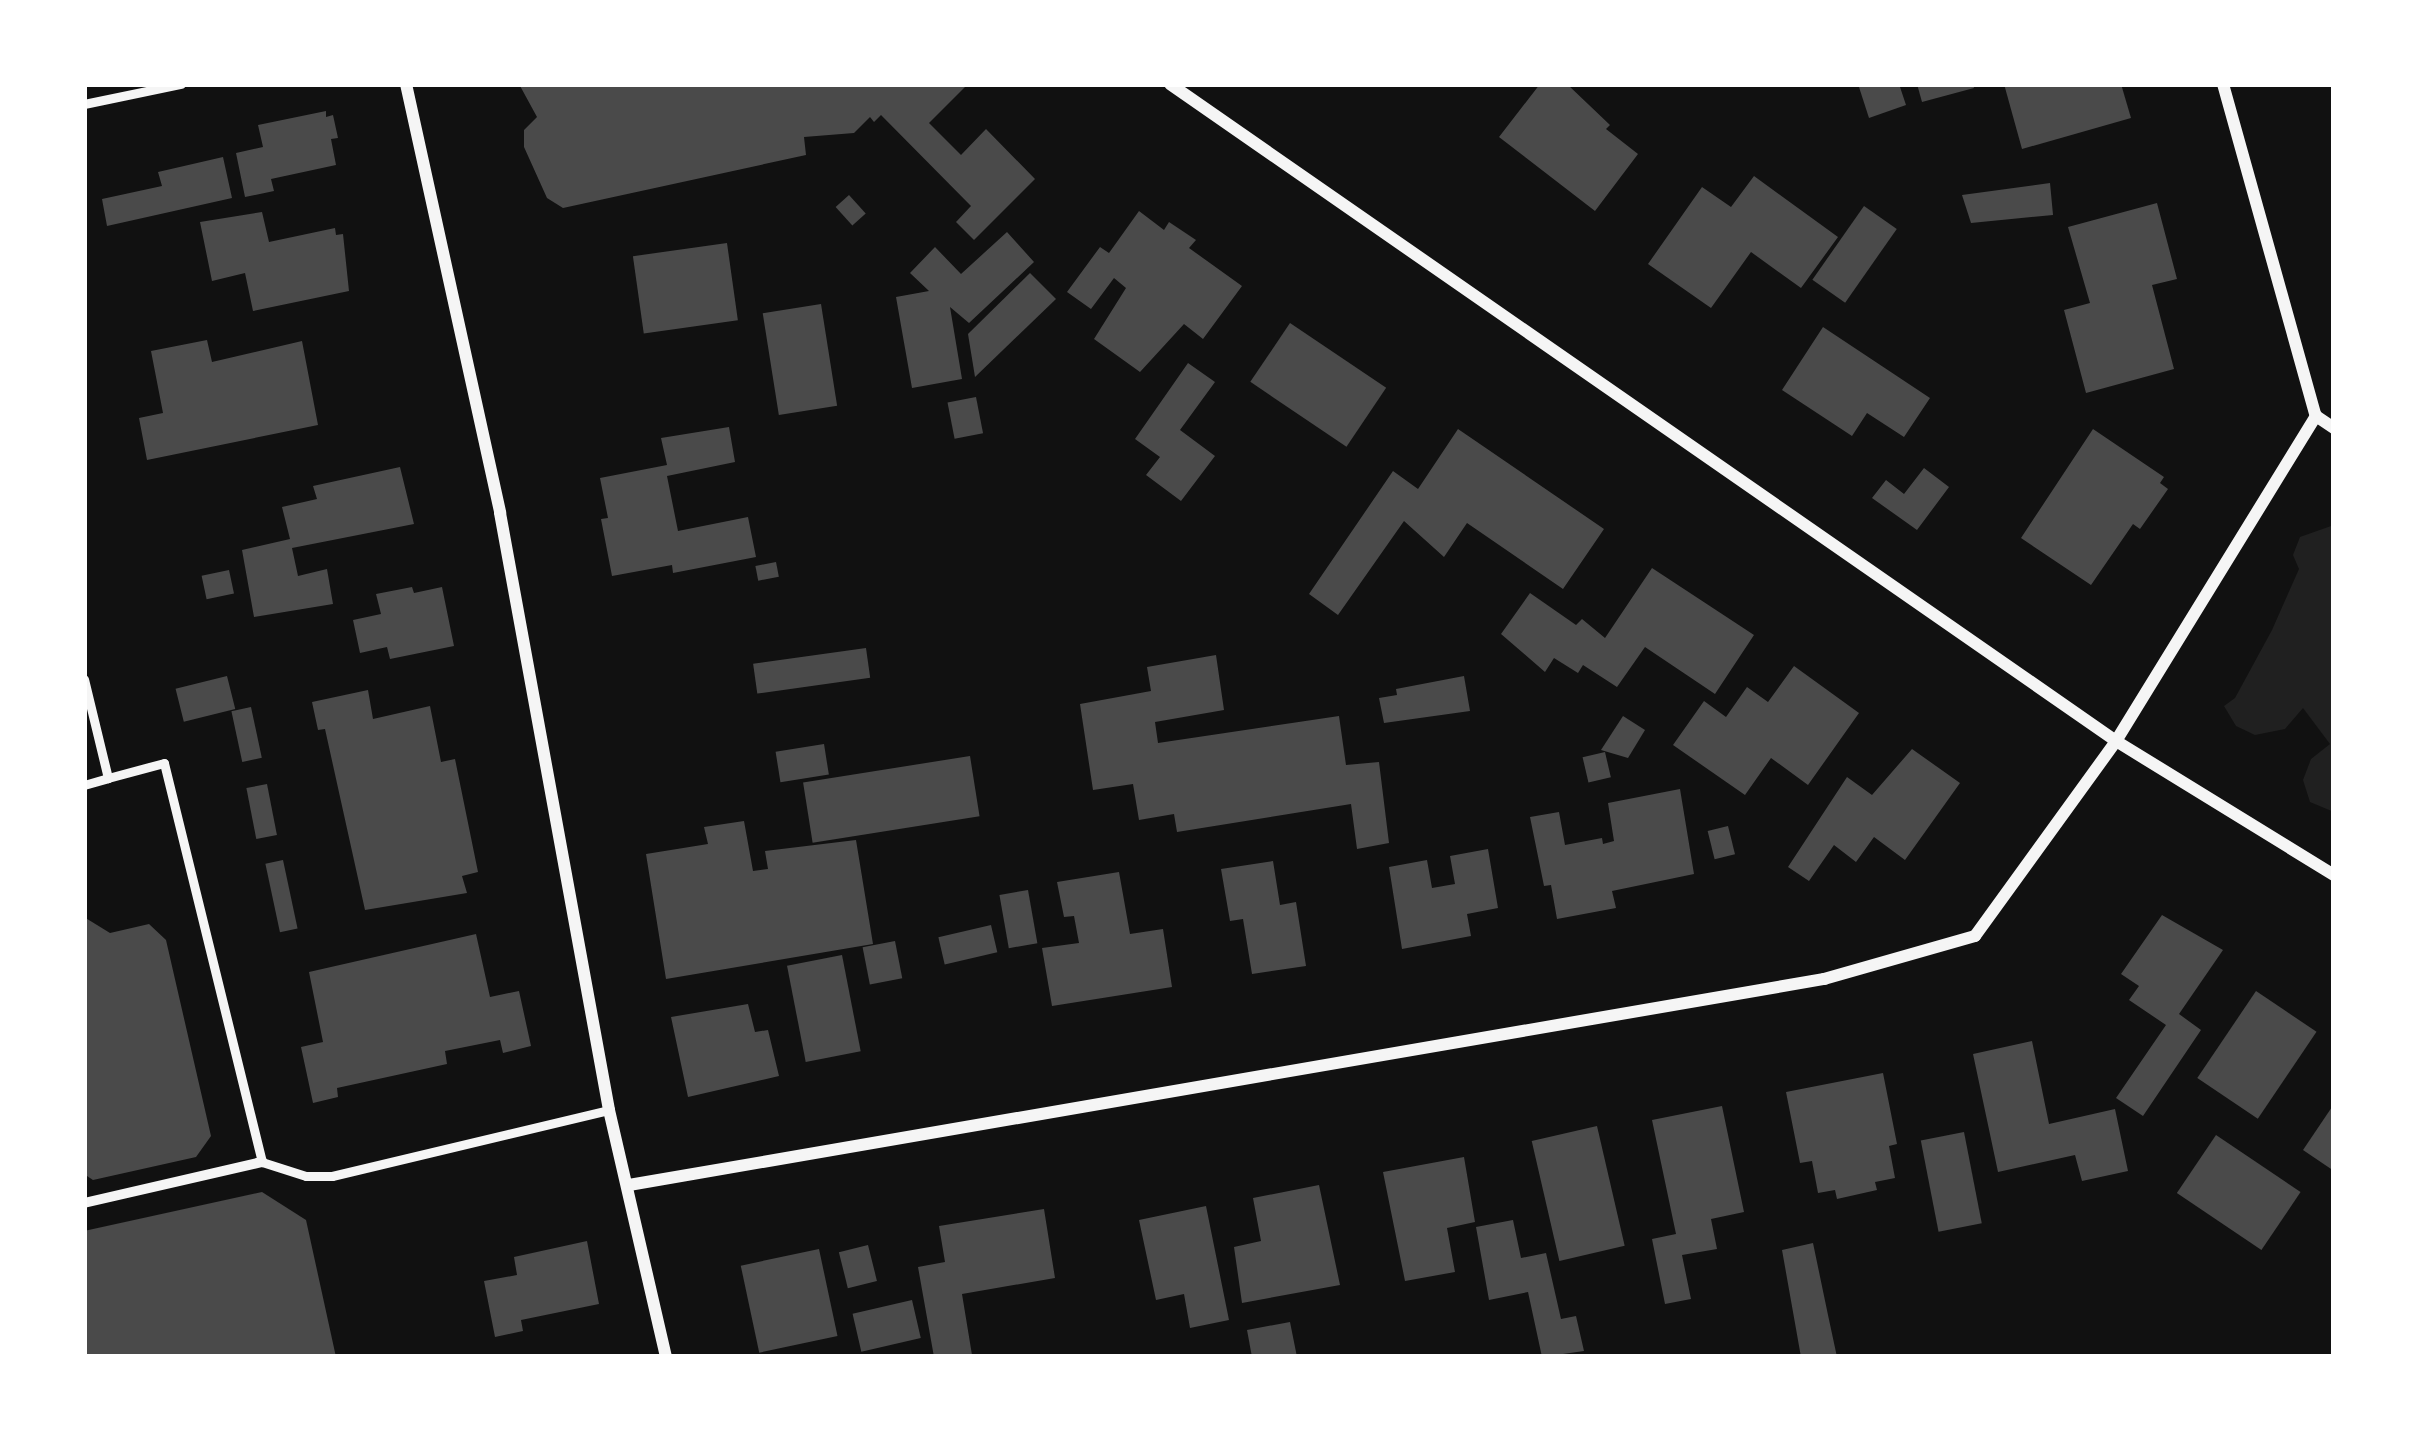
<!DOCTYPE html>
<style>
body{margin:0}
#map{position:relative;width:2418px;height:1441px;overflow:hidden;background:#111;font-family:Karla,sans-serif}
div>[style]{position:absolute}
.green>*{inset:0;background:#202020}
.building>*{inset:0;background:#4a4a4a;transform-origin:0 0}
.service>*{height:9px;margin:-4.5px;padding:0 4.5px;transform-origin:4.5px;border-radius:4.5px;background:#f5f5f5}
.pedestrian>*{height:10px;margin:-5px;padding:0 5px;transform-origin:5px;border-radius:5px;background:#f5f5f5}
.minor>*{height:12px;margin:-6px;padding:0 6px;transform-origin:6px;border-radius:6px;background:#f5f5f5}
span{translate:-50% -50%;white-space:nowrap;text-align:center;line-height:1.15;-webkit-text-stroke:9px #fff;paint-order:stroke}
.frame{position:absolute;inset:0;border:87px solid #fff;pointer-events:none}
</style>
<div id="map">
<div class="green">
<div style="clip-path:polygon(2334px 525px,2334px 812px,2310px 802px,2303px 780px,2311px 759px,2330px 744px,2303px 708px,2285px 729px,2255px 735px,2236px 726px,2224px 706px,2235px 698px,2272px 630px,2299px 569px,2293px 555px,2300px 537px)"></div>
</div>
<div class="building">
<div style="clip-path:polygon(519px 84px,968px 84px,929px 123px,961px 155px,986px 129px,1035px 179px,974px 240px,956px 222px,971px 206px,881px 115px,874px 122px,870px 117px,854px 133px,804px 137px,806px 155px,563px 208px,547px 198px,524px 147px,524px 130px,537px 117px)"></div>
<div style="clip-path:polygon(1540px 84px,1567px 84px,1610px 125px,1606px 129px,1638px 154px,1595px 211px,1499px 137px)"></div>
<div style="clip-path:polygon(1858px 84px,1899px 84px,1906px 105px,1869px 118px)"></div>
<div style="clip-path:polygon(1917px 84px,1973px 84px,1974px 88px,1922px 102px)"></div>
<div style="clip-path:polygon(2004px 84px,2121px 84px,2131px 118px,2022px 149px)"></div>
<div style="clip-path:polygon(326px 111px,326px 117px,333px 115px,338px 138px,331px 139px,336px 165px,271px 179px,274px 191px,245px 197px,236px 153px,263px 147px,258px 125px)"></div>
<div style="clip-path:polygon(223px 157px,232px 198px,107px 226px,102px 199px,162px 186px,158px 172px)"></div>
<div style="clip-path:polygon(1754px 176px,1838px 237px,1801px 288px,1751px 252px,1711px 308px,1648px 264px,1702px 187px,1731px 207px)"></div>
<div style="clip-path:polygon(2050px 183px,2053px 215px,1971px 223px,1962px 195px)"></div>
<div style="left:849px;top:195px;width:25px;height:18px;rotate:48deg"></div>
<div style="clip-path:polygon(2157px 203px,2177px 279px,2152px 285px,2174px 369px,2086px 393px,2064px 310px,2090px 303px,2068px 227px)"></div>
<div style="left:1864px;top:206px;width:40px;height:90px;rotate:35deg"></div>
<div style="clip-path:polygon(1139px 211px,1164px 230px,1169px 222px,1196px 240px,1189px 248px,1242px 286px,1203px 339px,1184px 324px,1140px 372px,1094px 339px,1126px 288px,1114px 278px,1091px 309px,1067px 292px,1100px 247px,1109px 253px)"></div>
<div style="clip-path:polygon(262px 212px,269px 242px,335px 228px,336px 235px,343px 234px,349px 291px,253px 311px,245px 273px,212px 281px,200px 222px)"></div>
<div style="clip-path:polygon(1007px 232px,1034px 262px,969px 323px,950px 307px,962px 379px,912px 388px,896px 297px,929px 291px,910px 273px,935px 247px,961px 274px)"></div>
<div style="left:727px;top:243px;width:78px;height:95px;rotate:82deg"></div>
<div style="clip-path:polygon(1030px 273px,1056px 299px,975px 377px,968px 334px)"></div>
<div style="left:821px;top:304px;width:103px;height:59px;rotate:81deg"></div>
<div style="left:1290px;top:323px;width:116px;height:71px;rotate:34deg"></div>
<div style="clip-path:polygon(1823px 327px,1930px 398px,1904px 437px,1867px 413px,1852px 436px,1782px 390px)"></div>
<div style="clip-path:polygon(207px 340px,212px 362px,302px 341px,318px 425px,147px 460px,139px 418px,163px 413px,151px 351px)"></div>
<div style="clip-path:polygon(1188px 363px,1215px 382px,1180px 430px,1215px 456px,1181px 501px,1146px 475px,1160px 457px,1135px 439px)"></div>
<div style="left:976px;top:397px;width:37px;height:29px;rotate:79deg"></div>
<div style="clip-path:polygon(729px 427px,735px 462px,667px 476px,678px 531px,748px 517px,756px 557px,673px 573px,672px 565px,612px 576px,601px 519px,608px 518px,600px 478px,667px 465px,661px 438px)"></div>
<div style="clip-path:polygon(1458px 429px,1604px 529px,1563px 589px,1467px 523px,1444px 557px,1404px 521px,1338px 615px,1309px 594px,1393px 471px,1418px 489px)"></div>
<div style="clip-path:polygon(2093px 429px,2164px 477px,2160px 483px,2168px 489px,2140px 529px,2133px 524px,2091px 585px,2021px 538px)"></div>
<div style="clip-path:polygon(400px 467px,414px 524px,292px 548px,298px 576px,327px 569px,333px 604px,254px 617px,242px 550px,290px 539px,282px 507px,317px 499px,313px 486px)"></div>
<div style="clip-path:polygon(1924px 468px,1949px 487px,1917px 530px,1872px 498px,1886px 480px,1904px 494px)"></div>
<div style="left:776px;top:562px;width:15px;height:21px;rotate:79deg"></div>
<div style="clip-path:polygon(1652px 568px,1754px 635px,1715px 694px,1645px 647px,1617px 687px,1583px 665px,1578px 673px,1554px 658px,1545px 672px,1501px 634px,1530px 593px,1576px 625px,1582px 619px,1605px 638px)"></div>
<div style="left:229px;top:570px;width:24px;height:28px;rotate:78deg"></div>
<div style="clip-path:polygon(412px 587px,414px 593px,442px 587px,454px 646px,390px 659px,387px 647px,360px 653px,353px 620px,381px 614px,376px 594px)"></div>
<div style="left:866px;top:648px;width:30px;height:114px;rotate:82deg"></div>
<div style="clip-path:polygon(1216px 655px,1224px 710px,1155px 722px,1158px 743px,1339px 716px,1346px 765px,1379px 762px,1389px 843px,1357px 849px,1351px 804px,1177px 832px,1174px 814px,1139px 820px,1133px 784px,1093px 790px,1080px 704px,1151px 691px,1147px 667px)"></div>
<div style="clip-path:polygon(1794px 666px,1859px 713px,1808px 785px,1771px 758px,1745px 795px,1673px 745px,1704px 701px,1726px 717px,1747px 687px,1768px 702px)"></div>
<div style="left:227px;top:676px;width:34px;height:53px;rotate:76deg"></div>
<div style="clip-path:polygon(1464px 676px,1470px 711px,1384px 723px,1379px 698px,1397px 695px,1396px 689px)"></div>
<div style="clip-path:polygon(368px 690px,373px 719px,430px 706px,441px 762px,455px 759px,478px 872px,462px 876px,467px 893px,365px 910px,325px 729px,318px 730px,312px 702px)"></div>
<div style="left:251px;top:707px;width:52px;height:20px;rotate:78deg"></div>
<div style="clip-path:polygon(1623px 716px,1645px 730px,1628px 758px,1601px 750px)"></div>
<div style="left:824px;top:744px;width:31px;height:49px;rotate:81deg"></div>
<div style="clip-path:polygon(1912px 749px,1960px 783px,1905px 860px,1874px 837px,1856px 862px,1834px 845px,1809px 881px,1788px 867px,1847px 777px,1872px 795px)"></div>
<div style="left:1605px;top:752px;width:26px;height:23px;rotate:77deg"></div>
<div style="left:970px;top:756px;width:61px;height:169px;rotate:81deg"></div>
<div style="left:267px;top:784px;width:52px;height:21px;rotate:79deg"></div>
<div style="clip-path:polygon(1680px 789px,1694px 874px,1612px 891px,1616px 908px,1557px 919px,1551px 885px,1544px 886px,1530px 817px,1559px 812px,1565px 845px,1602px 838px,1603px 844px,1614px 841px,1608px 803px)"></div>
<div style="clip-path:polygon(744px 821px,753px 871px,768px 869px,765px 851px,856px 840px,873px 944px,666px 979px,646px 854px,708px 844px,704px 827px)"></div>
<div style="left:1728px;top:826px;width:29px;height:21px;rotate:76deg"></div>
<div style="clip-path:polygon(1488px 849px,1498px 908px,1467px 914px,1471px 936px,1402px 949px,1389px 867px,1427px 860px,1432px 888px,1455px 884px,1450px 856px)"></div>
<div style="left:283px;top:860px;width:70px;height:18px;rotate:78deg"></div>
<div style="clip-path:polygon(1273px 861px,1280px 905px,1296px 902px,1306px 966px,1252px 974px,1243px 919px,1230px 921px,1221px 869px)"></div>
<div style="clip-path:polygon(1119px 872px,1130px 934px,1163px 929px,1172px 987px,1052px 1006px,1042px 948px,1079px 943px,1074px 916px,1064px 917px,1057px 882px)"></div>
<div style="left:1028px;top:890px;width:54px;height:29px;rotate:80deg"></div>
<div style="clip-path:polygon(2162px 915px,2223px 950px,2179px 1014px,2201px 1030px,2143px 1116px,2116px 1098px,2166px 1025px,2129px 1000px,2139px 986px,2121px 974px)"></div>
<div style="clip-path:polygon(84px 917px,110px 933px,149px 924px,166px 940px,211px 1136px,196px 1157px,93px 1180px,84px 1174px)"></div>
<div style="left:991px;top:925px;width:28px;height:54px;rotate:77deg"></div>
<div style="clip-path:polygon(476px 934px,490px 997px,519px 991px,531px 1046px,503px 1053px,500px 1040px,445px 1051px,447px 1064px,337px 1088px,338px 1097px,313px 1103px,301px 1047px,323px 1042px,309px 972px)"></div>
<div style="left:895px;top:941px;width:38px;height:33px;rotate:79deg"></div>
<div style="left:842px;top:955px;width:98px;height:56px;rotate:79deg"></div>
<div style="left:2256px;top:991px;width:73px;height:105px;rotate:34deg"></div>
<div style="clip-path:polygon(748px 1004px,755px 1032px,768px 1030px,779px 1076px,688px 1097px,671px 1017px)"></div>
<div style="clip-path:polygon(2032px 1041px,2049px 1124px,2115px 1109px,2128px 1171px,2082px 1181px,2075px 1155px,1998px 1172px,1973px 1054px)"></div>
<div style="clip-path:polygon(1883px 1073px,1897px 1144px,1889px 1146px,1895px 1178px,1875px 1182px,1877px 1190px,1837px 1199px,1835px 1190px,1818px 1193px,1812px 1161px,1800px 1163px,1786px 1092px)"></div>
<div style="clip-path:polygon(2334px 1104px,2334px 1171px,2303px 1150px)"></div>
<div style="clip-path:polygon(1722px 1106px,1744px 1212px,1711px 1219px,1717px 1249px,1682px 1255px,1691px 1299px,1665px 1304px,1652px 1239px,1676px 1234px,1652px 1120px)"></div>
<div style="left:1597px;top:1126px;width:123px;height:67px;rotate:77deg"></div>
<div style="left:1964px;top:1132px;width:93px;height:44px;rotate:79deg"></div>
<div style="left:2216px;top:1135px;width:102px;height:70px;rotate:34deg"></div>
<div style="clip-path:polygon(1464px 1157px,1475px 1222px,1447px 1228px,1455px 1272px,1405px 1281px,1383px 1172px)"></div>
<div style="clip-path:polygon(1319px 1185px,1340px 1285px,1242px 1303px,1234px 1247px,1261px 1241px,1253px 1198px)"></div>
<div style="clip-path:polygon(262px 1192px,306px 1220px,336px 1357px,84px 1357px,84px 1231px)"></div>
<div style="clip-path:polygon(1206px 1206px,1229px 1320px,1190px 1328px,1184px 1294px,1156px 1300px,1139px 1220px)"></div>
<div style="clip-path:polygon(1044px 1209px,1055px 1278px,962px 1294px,972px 1355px,934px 1357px,918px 1267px,945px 1262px,939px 1226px)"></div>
<div style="clip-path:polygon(1513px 1220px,1521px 1258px,1546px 1253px,1561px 1319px,1576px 1316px,1584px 1351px,1542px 1357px,1528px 1292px,1489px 1300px,1476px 1227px)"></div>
<div style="clip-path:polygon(587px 1241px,599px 1304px,521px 1320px,523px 1331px,495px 1337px,484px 1281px,517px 1275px,514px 1257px)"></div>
<div style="clip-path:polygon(1813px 1243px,1828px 1315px,1837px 1357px,1801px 1357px,1782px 1250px)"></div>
<div style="left:868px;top:1245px;width:37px;height:30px;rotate:76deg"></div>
<div style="left:819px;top:1249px;width:89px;height:80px;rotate:78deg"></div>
<div style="left:912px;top:1300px;width:39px;height:61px;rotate:77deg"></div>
<div style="clip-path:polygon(1290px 1322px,1297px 1357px,1252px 1357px,1247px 1330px)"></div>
</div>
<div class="service">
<div style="left:84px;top:104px;width:99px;rotate:-11.7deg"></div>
<div style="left:84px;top:679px;width:102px;rotate:76.4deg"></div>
<div style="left:108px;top:778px;width:58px;rotate:-15deg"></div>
<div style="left:164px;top:763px;width:411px;rotate:76.2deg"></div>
<div style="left:262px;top:1162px;width:46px;rotate:17.7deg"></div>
<div style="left:306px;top:1176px;width:26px"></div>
<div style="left:332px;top:1176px;width:285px;rotate:-13.4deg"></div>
<div style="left:84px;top:785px;width:25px;rotate:-16deg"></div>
</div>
<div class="pedestrian">
<div style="left:84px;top:1203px;width:183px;rotate:-13deg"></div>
</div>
<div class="minor">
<div style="left:406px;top:84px;width:439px;rotate:77.6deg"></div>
<div style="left:500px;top:513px;width:607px;rotate:79.65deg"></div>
<div style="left:609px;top:1110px;width:253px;rotate:77deg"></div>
<div style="left:1170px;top:84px;width:1152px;rotate:34.78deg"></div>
<div style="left:2116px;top:741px;width:256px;rotate:31.6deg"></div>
<div style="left:2223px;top:84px;width:345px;rotate:74.4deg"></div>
<div style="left:629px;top:1185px;width:1213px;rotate:-9.78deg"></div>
<div style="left:1824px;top:979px;width:157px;rotate:-15.9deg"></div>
<div style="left:1975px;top:936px;width:241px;rotate:-54.1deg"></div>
<div style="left:2116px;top:741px;width:382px;rotate:-58.4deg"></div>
<div style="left:2316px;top:416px;width:22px;rotate:34deg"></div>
</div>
<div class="frame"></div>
</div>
